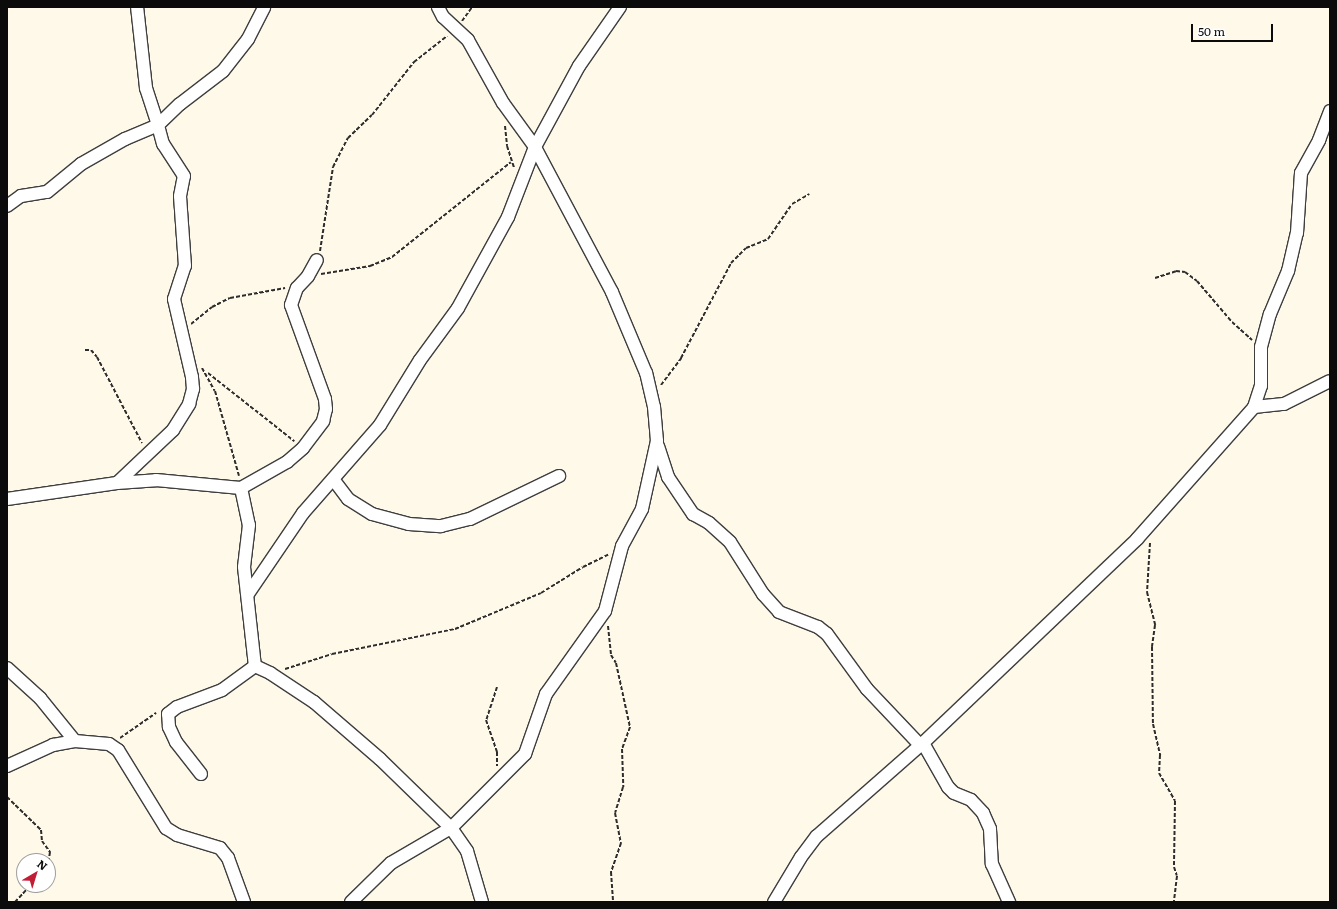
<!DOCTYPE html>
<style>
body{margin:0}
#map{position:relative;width:1337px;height:909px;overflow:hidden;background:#fff9ea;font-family:Literata,serif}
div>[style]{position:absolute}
.path>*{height:2px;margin-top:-1px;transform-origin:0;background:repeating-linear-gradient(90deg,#2d2d2d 0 4px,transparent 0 6px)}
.roads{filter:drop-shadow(1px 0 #3e3e3e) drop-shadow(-1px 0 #3e3e3e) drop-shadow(0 1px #3e3e3e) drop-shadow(0 -1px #3e3e3e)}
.street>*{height:12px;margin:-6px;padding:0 6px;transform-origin:6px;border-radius:6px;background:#fff}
span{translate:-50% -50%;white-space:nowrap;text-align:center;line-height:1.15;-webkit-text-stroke:4px #fff;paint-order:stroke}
.frame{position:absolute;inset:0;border:8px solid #0b0b0b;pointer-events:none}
.north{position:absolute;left:16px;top:853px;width:40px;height:40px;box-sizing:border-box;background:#fff;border:1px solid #9d9d9d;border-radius:50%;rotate:38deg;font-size:11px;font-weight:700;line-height:16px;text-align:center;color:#0b0b0b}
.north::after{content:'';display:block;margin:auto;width:14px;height:18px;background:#c11e36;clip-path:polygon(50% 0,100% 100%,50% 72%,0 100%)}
.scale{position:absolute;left:1191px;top:24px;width:82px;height:18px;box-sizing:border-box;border:2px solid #0b0b0b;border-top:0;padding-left:5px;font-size:12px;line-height:14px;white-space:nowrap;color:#0b0b0b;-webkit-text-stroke:3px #fff;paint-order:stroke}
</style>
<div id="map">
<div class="path">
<div style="left:462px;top:21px;width:17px;rotate:-54deg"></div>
<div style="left:505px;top:126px;width:20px;rotate:84deg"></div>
<div style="left:507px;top:146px;width:23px;rotate:72deg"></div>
<div style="left:320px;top:251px;width:85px;rotate:-81.2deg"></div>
<div style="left:333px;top:167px;width:33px;rotate:-63deg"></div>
<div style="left:348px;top:138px;width:33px;rotate:-44deg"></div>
<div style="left:372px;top:115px;width:68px;rotate:-51.6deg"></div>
<div style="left:414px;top:62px;width:42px;rotate:-38.2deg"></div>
<div style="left:321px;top:274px;width:50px;rotate:-9.3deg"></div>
<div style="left:370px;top:266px;width:24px;rotate:-22deg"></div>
<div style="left:392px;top:257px;width:152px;rotate:-38.6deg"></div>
<div style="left:1155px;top:278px;width:22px;rotate:-18deg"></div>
<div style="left:1176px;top:271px;width:9px;rotate:6deg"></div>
<div style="left:1185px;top:272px;width:15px;rotate:37deg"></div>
<div style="left:1197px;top:281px;width:54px;rotate:49.5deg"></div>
<div style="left:1232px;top:322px;width:27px;rotate:42deg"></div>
<div style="left:191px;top:324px;width:27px;rotate:-39deg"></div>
<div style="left:212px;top:307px;width:20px;rotate:-27deg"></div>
<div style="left:230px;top:298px;width:56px;rotate:-10.3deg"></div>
<div style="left:85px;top:350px;width:6px"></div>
<div style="left:91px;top:350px;width:9px;rotate:49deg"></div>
<div style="left:97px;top:357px;width:97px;rotate:62.4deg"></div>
<div style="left:202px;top:368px;width:26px;rotate:61deg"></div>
<div style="left:215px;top:391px;width:88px;rotate:74.2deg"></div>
<div style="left:208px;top:373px;width:110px;rotate:38.3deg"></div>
<div style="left:661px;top:385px;width:34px;rotate:-53deg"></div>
<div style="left:681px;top:358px;width:107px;rotate:-62.2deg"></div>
<div style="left:731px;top:263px;width:21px;rotate:-45deg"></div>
<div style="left:746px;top:248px;width:24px;rotate:-22deg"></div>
<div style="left:768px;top:239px;width:42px;rotate:-55.6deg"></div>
<div style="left:792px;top:204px;width:20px;rotate:-30deg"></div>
<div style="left:1150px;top:543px;width:49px;rotate:93.5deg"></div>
<div style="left:1147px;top:592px;width:34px;rotate:76deg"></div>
<div style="left:1155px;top:625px;width:22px;rotate:98deg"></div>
<div style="left:1152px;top:647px;width:77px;rotate:89.3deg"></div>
<div style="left:1153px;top:724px;width:32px;rotate:77deg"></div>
<div style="left:1160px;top:755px;width:18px;rotate:93deg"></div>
<div style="left:1159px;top:773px;width:32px;rotate:60deg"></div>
<div style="left:1175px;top:801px;width:66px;rotate:90.9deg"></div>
<div style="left:1174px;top:867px;width:9px;rotate:72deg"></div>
<div style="left:1177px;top:876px;width:26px;rotate:97deg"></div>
<div style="left:608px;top:626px;width:29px;rotate:84deg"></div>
<div style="left:611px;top:655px;width:9px;rotate:58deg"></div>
<div style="left:616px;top:663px;width:66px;rotate:77.7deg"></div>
<div style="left:630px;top:727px;width:23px;rotate:110deg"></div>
<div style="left:622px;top:749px;width:38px;rotate:88deg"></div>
<div style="left:623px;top:787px;width:27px;rotate:107deg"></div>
<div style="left:615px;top:813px;width:31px;rotate:79deg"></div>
<div style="left:621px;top:843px;width:31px;rotate:109deg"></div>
<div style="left:611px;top:872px;width:30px;rotate:86deg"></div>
<div style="left:285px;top:669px;width:49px;rotate:-17.7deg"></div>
<div style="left:332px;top:654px;width:126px;rotate:-11.5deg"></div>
<div style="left:455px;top:629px;width:93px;rotate:-22.7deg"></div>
<div style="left:541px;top:593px;width:49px;rotate:-31.8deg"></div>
<div style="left:583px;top:567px;width:28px;rotate:-26deg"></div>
<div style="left:497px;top:687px;width:35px;rotate:108deg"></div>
<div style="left:486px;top:720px;width:34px;rotate:71deg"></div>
<div style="left:497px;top:752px;width:14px;rotate:90deg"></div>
<div style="left:120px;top:738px;width:44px;rotate:-34.8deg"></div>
<div style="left:7px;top:797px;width:47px;rotate:44.1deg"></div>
<div style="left:41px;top:830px;width:11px;rotate:85deg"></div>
<div style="left:42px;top:841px;width:14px;rotate:54deg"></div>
<div style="left:50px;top:852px;width:12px;rotate:99deg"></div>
<div style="left:15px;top:902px;width:23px;rotate:-47deg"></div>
</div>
<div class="roads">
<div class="street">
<div style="left:7px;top:206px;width:17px;rotate:-36deg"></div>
<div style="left:21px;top:196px;width:26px;rotate:-9deg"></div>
<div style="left:47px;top:192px;width:44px;rotate:-39.5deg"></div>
<div style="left:81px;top:164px;width:51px;rotate:-29.6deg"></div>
<div style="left:125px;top:139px;width:36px;rotate:-23deg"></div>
<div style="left:158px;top:125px;width:39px;rotate:-108deg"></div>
<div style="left:146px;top:88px;width:81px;rotate:-96.3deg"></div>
<div style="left:1254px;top:407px;width:30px;rotate:-6deg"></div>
<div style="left:1284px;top:404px;width:51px;rotate:-26.6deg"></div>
<div style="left:658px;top:446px;width:33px;rotate:72deg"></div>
<div style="left:668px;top:477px;width:45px;rotate:56deg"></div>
<div style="left:693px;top:514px;width:18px;rotate:29deg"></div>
<div style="left:709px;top:523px;width:28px;rotate:42deg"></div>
<div style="left:730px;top:542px;width:62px;rotate:57.6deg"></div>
<div style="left:763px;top:594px;width:24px;rotate:48deg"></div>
<div style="left:779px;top:612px;width:42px;rotate:21deg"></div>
<div style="left:818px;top:627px;width:11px;rotate:38deg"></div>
<div style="left:827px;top:634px;width:68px;rotate:54deg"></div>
<div style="left:867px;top:689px;width:77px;rotate:46.6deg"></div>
<div style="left:333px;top:479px;width:25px;rotate:53deg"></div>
<div style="left:348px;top:499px;width:28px;rotate:32deg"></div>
<div style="left:372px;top:514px;width:38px;rotate:15deg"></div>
<div style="left:409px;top:524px;width:32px;rotate:4deg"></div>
<div style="left:441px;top:526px;width:30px;rotate:-14deg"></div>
<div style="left:470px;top:519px;width:99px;rotate:-25.8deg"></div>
<div style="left:117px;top:483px;width:77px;rotate:-43.4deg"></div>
<div style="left:173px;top:430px;width:31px;rotate:-58deg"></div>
<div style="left:189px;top:404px;width:16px;rotate:-75deg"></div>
<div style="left:193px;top:389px;width:12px;rotate:-95deg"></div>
<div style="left:192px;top:377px;width:80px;rotate:-103deg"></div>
<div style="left:174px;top:299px;width:35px;rotate:-72deg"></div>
<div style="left:185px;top:266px;width:70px;rotate:-94.1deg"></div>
<div style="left:180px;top:196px;width:20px;rotate:-79deg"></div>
<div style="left:184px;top:176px;width:38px;rotate:-123deg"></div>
<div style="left:163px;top:144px;width:20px;rotate:-105deg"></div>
<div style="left:158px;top:125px;width:30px;rotate:-44deg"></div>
<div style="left:180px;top:104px;width:54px;rotate:-37.5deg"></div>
<div style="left:223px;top:71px;width:41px;rotate:-52deg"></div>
<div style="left:248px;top:39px;width:36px;rotate:-63deg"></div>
<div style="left:241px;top:488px;width:38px;rotate:78deg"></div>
<div style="left:249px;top:525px;width:42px;rotate:96.8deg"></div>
<div style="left:244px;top:567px;width:100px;rotate:83.7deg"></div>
<div style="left:7px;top:499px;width:111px;rotate:-8.3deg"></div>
<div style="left:117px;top:483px;width:39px;rotate:-4deg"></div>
<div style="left:156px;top:480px;width:85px;rotate:5.4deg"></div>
<div style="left:241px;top:488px;width:53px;rotate:-29.5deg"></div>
<div style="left:287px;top:462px;width:21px;rotate:-41deg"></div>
<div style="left:303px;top:448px;width:34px;rotate:-53deg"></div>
<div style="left:323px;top:421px;width:12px;rotate:-76deg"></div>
<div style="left:326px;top:409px;width:10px;rotate:-96deg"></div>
<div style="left:325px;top:399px;width:100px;rotate:-109.9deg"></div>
<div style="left:291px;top:305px;width:18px;rotate:-71deg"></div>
<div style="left:297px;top:288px;width:16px;rotate:-47deg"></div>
<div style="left:308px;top:276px;width:18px;rotate:-61deg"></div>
<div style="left:248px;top:594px;width:98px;rotate:-55.8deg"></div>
<div style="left:303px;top:513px;width:117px;rotate:-48.8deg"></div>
<div style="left:380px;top:425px;width:76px;rotate:-58.4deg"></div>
<div style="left:420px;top:360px;width:64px;rotate:-53.8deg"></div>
<div style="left:458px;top:308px;width:104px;rotate:-61.2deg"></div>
<div style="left:508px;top:217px;width:75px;rotate:-68.9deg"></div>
<div style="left:535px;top:147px;width:92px;rotate:-61.5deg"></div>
<div style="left:579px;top:66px;width:72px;rotate:-55.2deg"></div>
<div style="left:255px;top:666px;width:17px;rotate:25deg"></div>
<div style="left:270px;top:673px;width:53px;rotate:33.4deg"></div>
<div style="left:314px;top:702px;width:87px;rotate:40.8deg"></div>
<div style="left:380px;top:759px;width:99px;rotate:44.2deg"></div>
<div style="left:451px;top:828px;width:28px;rotate:55deg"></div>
<div style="left:467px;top:851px;width:53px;rotate:73.6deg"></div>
<div style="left:7px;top:668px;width:45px;rotate:42.3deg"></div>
<div style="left:40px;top:698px;width:55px;rotate:50.9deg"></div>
<div style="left:75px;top:741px;width:34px;rotate:5deg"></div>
<div style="left:109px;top:744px;width:11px;rotate:34deg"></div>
<div style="left:118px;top:750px;width:92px;rotate:58.4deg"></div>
<div style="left:166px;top:828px;width:13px;rotate:32deg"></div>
<div style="left:177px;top:835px;width:45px;rotate:16.8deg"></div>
<div style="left:220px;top:848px;width:13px;rotate:51deg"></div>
<div style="left:228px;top:858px;width:47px;rotate:70deg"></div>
<div style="left:923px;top:743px;width:51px;rotate:60.4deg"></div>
<div style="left:948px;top:787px;width:8px;rotate:45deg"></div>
<div style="left:954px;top:793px;width:18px;rotate:22deg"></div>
<div style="left:971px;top:800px;width:18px;rotate:47deg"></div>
<div style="left:983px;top:813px;width:17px;rotate:66deg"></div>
<div style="left:990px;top:829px;width:35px;rotate:87deg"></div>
<div style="left:992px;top:864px;width:42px;rotate:65.9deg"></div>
<div style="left:7px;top:766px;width:51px;rotate:-24.5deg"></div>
<div style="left:53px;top:745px;width:22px;rotate:-10deg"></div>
<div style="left:201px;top:774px;width:41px;rotate:-128deg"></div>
<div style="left:176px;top:742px;width:17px;rotate:-115deg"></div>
<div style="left:169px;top:727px;width:13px;rotate:-94deg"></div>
<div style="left:168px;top:714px;width:11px;rotate:-38deg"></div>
<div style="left:177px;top:707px;width:48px;rotate:-20.7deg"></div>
<div style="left:222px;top:690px;width:41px;rotate:-36deg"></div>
<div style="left:351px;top:902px;width:56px;rotate:-44.3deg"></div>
<div style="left:391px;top:863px;width:69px;rotate:-30.3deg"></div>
<div style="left:451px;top:828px;width:105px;rotate:-45deg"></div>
<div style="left:525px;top:754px;width:64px;rotate:-70.7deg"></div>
<div style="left:546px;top:694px;width:102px;rotate:-54.6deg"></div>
<div style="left:605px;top:611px;width:67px;rotate:-75.3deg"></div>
<div style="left:622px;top:546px;width:42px;rotate:-61.6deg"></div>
<div style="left:642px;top:509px;width:70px;rotate:-77.6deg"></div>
<div style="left:657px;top:441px;width:34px;rotate:-95deg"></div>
<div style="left:654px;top:407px;width:35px;rotate:-103deg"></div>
<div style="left:646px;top:373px;width:88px;rotate:-112.8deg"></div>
<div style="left:612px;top:292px;width:164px;rotate:-118deg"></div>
<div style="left:535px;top:147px;width:54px;rotate:-126deg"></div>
<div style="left:503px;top:103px;width:72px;rotate:-119.1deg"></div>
<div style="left:468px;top:40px;width:34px;rotate:-137deg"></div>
<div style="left:443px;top:17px;width:11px;rotate:-117deg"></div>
<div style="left:774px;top:902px;width:52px;rotate:-59deg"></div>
<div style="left:801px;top:857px;width:26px;rotate:-53deg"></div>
<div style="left:817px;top:836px;width:141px;rotate:-41.3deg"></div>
<div style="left:923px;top:743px;width:296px;rotate:-43.6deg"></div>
<div style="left:1137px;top:539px;width:176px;rotate:-48.4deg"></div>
<div style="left:1254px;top:407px;width:22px;rotate:-72deg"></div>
<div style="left:1261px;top:386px;width:39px;rotate:-90deg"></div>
<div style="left:1261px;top:347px;width:34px;rotate:-75deg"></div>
<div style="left:1270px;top:314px;width:47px;rotate:-67.3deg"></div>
<div style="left:1288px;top:271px;width:39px;rotate:-77deg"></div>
<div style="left:1297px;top:233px;width:60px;rotate:-86.2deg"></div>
<div style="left:1301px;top:173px;width:38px;rotate:-61deg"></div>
<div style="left:1319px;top:140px;width:31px;rotate:-69deg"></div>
</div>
</div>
<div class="frame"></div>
<div class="north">N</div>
<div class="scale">50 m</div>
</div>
